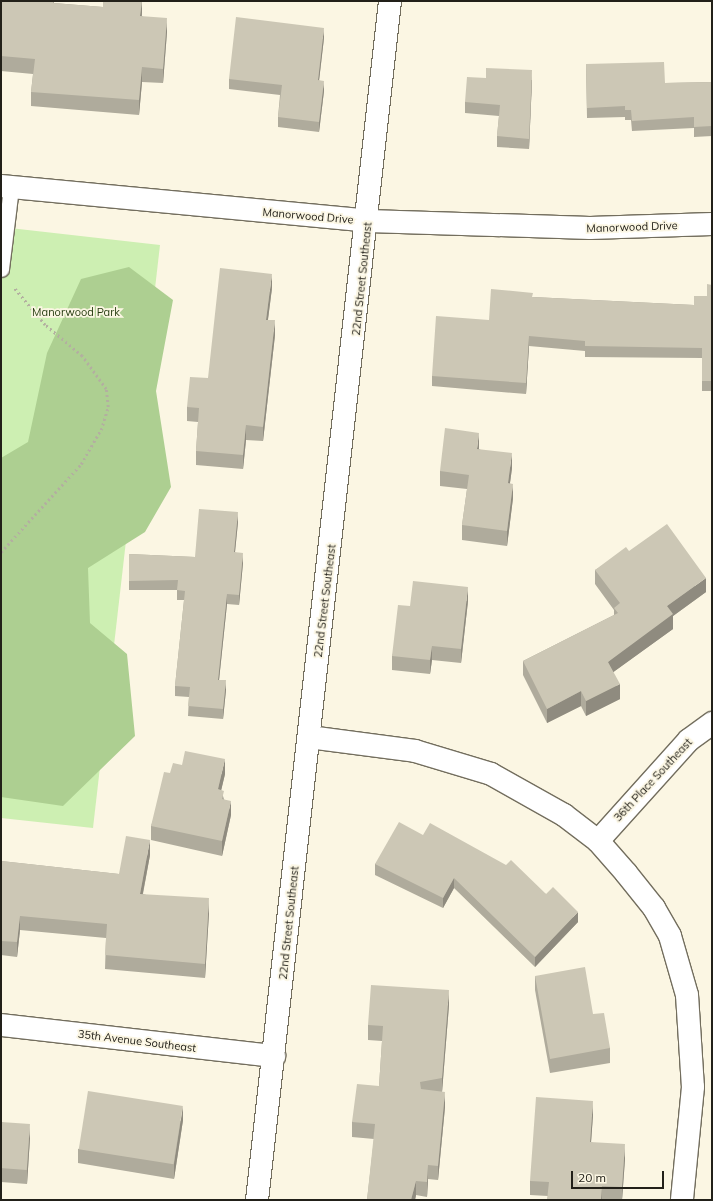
<!DOCTYPE html>
<style>
body{margin:0}
#map{position:relative;width:713px;height:1201px;overflow:hidden;background:#fbf6e3;font-family:Mulish,sans-serif}
div>[style]{position:absolute}
.green>*{inset:0;background:#cdefb2}
.forest>*{inset:0;background:#adcf91}
.path>*{height:2.5px;margin-top:-1.25px;transform-origin:0;background:repeating-linear-gradient(90deg,#b3afa0 0 2px,transparent 0 5px)}
.roads{filter:drop-shadow(1px 0 #736e5e) drop-shadow(-1px 0 #736e5e) drop-shadow(0 1px #736e5e) drop-shadow(0 -1px #736e5e)}
.lane>*{height:15px;margin:-7.5px;padding:0 7.5px;transform-origin:7.5px;border-radius:7.5px;background:#fff}
.street>*{height:22px;margin:-11px;padding:0 11px;transform-origin:11px;border-radius:11px;background:#fff}
.wall>*{inset:0;background:#afab9c}
.shaded-wall>*{inset:0;background:#8f8b7f}
.building>*{inset:0;background:#ccc7b5;transform-origin:0 0}
span{translate:-50% -50%;white-space:nowrap;text-align:center;line-height:1.15;-webkit-text-stroke:3.5px #fbf6e3;paint-order:stroke}
.street-label{font-size:11px;color:#222019}
.park-label{font-size:11px;color:#273d11}
.frame{position:absolute;inset:0;border:2px solid #222019;pointer-events:none}
.scale{position:absolute;left:571px;top:1171px;width:93px;height:18px;box-sizing:border-box;border:2px solid #222019;border-top:0;padding-left:5px;font-size:12px;line-height:14px;white-space:nowrap;color:#222019;-webkit-text-stroke:3px #fbf6e3;paint-order:stroke}
</style>
<div id="map">
<div class="green">
<div style="clip-path:polygon(1px 227px,160px 245px,93px 828px,1px 818px)"></div>
</div>
<div class="forest">
<div style="clip-path:polygon(129px 267px,173px 300px,156px 391px,171px 487px,145px 532px,88px 568px,90px 623px,127px 654px,135px 736px,63px 806px,1px 797px,1px 458px,28px 442px,47px 353px,81px 279px)"></div>
</div>
<div class="path">
<div style="left:1px;top:552px;width:119px;rotate:-47.7deg"></div>
<div style="left:81px;top:464px;width:39px;rotate:-60deg"></div>
<div style="left:101px;top:430px;width:24px;rotate:-73deg"></div>
<div style="left:108px;top:407px;width:18px;rotate:-96deg"></div>
<div style="left:106px;top:389px;width:41px;rotate:-126deg"></div>
<div style="left:82px;top:356px;width:48px;rotate:-140deg"></div>
<div style="left:45px;top:325px;width:48px;rotate:-130deg"></div>
</div>
<div class="roads">
<div class="lane">
<div style="left:1px;top:269px;width:83px;rotate:-83deg"></div>
</div>
<div class="street">
<div style="left:1px;top:186px;width:369px;rotate:5.4deg"></div>
<div style="left:368px;top:221px;width:222px;rotate:1.8deg"></div>
<div style="left:590px;top:228px;width:122px;rotate:-1.9deg"></div>
<div style="left:309px;top:737px;width:107px;rotate:7.5deg"></div>
<div style="left:415px;top:751px;width:79px;rotate:16.8deg"></div>
<div style="left:491px;top:774px;width:84px;rotate:29.3deg"></div>
<div style="left:564px;top:815px;width:43px;rotate:37.4deg"></div>
<div style="left:598px;top:841px;width:43px;rotate:48.8deg"></div>
<div style="left:626px;top:873px;width:45px;rotate:51.3deg"></div>
<div style="left:654px;top:908px;width:32px;rotate:60deg"></div>
<div style="left:670px;top:936px;width:61px;rotate:73.9deg"></div>
<div style="left:687px;top:995px;width:92px;rotate:86.3deg"></div>
<div style="left:693px;top:1087px;width:114px;rotate:95.6deg"></div>
<div style="left:598px;top:841px;width:136px;rotate:-48deg"></div>
<div style="left:689px;top:740px;width:29px;rotate:-36deg"></div>
<div style="left:1px;top:1025px;width:275px;rotate:6.5deg"></div>
<div style="left:257px;top:1200px;width:1206px;rotate:-83.67deg"></div>
</div>
</div>
<div class="wall">
<div style="clip-path:polygon(1px 1px,54px 1px,54px 3px,103px 7px,142px 1px,142px 16px,167px 32px,163px 83px,142px 82px,139px 115px,31px 106px,31px 92px,33px 74px,1px 71px)"></div>
<div style="clip-path:polygon(324px 38px,319px 80px,324px 91px,319px 132px,278px 127px,278px 117px,280px 95px,229px 89px,229px 79px)"></div>
<div style="clip-path:polygon(586px 64px,665px 83px,712px 82px,712px 136px,694px 137px,694px 128px,632px 131px,631px 120px,625px 120px,625px 117px,587px 118px)"></div>
<div style="clip-path:polygon(486px 78px,532px 80px,529px 149px,497px 147px,497px 136px,499px 116px,465px 113px,465px 102px)"></div>
<div style="clip-path:polygon(712px 285px,712px 391px,702px 391px,702px 358px,585px 357px,585px 351px,529px 346px,526px 394px,432px 386px,432px 376px,489px 320px,533px 297px,694px 305px,707px 296px)"></div>
<div style="clip-path:polygon(272px 288px,268px 320px,275px 335px,263px 441px,246px 440px,243px 469px,196px 465px,196px 451px,198px 422px,187px 421px,187px 407px,208px 378px)"></div>
<div style="clip-path:polygon(479px 447px,479px 449px,512px 468px,510px 483px,513px 498px,507px 546px,462px 540px,462px 525px,467px 489px,440px 486px,440px 471px)"></div>
<div style="clip-path:polygon(238px 522px,235px 552px,243px 563px,239px 605px,227px 604px,219px 680px,226px 690px,223px 719px,188px 716px,189px 697px,175px 696px,175px 686px,184px 600px,177px 600px,177px 590px,129px 590px,129px 554px,195px 557px)"></div>
<div style="clip-path:polygon(629px 551px,706px 592px,673px 616px,673px 629px,613px 672px,620px 699px,586px 716px,581px 706px,547px 723px,523px 675px,523px 661px,614px 615px,614px 610px,595px 584px,595px 570px)"></div>
<div style="clip-path:polygon(468px 601px,461px 663px,432px 660px,430px 674px,392px 670px,392px 656px,410px 606px)"></div>
<div style="clip-path:polygon(170px 773px,225px 774px,221px 790px,224px 799px,231px 815px,222px 856px,151px 840px,151px 826px)"></div>
<div style="clip-path:polygon(423px 835px,546px 894px,578px 922px,535px 967px,454px 888px,443px 908px,375px 875px,375px 864px)"></div>
<div style="clip-path:polygon(150px 855px,143px 894px,209px 913px,205px 978px,105px 969px,106px 938px,20px 930px,17px 957px,1px 955px,1px 861px,119px 874px)"></div>
<div style="clip-path:polygon(535px 976px,610px 1048px,610px 1063px,550px 1073px,535px 990px)"></div>
<div style="clip-path:polygon(449px 1005px,442px 1092px,445px 1107px,438px 1180px,428px 1179px,427px 1197px,416px 1195px,415px 1200px,367px 1200px,374px 1139px,352px 1137px,352px 1122px,379px 1086px,382px 1041px,368px 1040px,368px 1025px)"></div>
<div style="clip-path:polygon(1px 1101px,2px 1115px,2px 1122px,30px 1138px,27px 1184px,1px 1182px)"></div>
<div style="clip-path:polygon(593px 1115px,591px 1142px,625px 1159px,622px 1200px,547px 1200px,548px 1196px,530px 1195px,530px 1181px)"></div>
<div style="clip-path:polygon(183px 1120px,174px 1179px,78px 1163px,78px 1149px)"></div>
</div>
<div class="shaded-wall">
<div style="clip-path:polygon(142px 1px,142px 12px,140px 31px,140px 16px)"></div>
<div style="clip-path:polygon(167px 18px,167px 32px,163px 83px,163px 69px)"></div>
<div style="clip-path:polygon(324px 28px,324px 38px,318px 90px,318px 80px)"></div>
<div style="clip-path:polygon(142px 67px,142px 82px,139px 115px,139px 100px)"></div>
<div style="clip-path:polygon(532px 70px,532px 80px,529px 149px,529px 139px)"></div>
<div style="clip-path:polygon(324px 81px,324px 91px,319px 132px,319px 122px)"></div>
<div style="clip-path:polygon(272px 274px,272px 288px,266px 334px,266px 320px)"></div>
<div style="clip-path:polygon(275px 320px,275px 335px,263px 441px,263px 427px)"></div>
<div style="clip-path:polygon(529px 336px,529px 346px,526px 394px,526px 383px)"></div>
<div style="clip-path:polygon(246px 425px,246px 440px,243px 469px,243px 455px)"></div>
<div style="clip-path:polygon(479px 433px,479px 447px,477px 463px,477px 449px)"></div>
<div style="clip-path:polygon(512px 453px,512px 468px,508px 497px,508px 483px)"></div>
<div style="clip-path:polygon(513px 484px,513px 498px,507px 546px,507px 531px)"></div>
<div style="clip-path:polygon(238px 512px,238px 522px,234px 562px,234px 552px)"></div>
<div style="clip-path:polygon(243px 553px,243px 563px,239px 605px,239px 595px)"></div>
<div style="clip-path:polygon(706px 578px,706px 592px,673px 616px,673px 629px,608px 676px,608px 662px,667px 606px)"></div>
<div style="clip-path:polygon(468px 587px,468px 601px,461px 663px,461px 649px)"></div>
<div style="clip-path:polygon(227px 594px,227px 604px,218px 690px,218px 680px)"></div>
<div style="clip-path:polygon(432px 646px,432px 660px,430px 674px,430px 660px)"></div>
<div style="clip-path:polygon(226px 680px,226px 690px,223px 719px,223px 709px)"></div>
<div style="clip-path:polygon(620px 684px,620px 699px,586px 716px,586px 701px)"></div>
<div style="clip-path:polygon(581px 691px,581px 706px,547px 723px,547px 709px)"></div>
<div style="clip-path:polygon(225px 759px,225px 774px,218px 804px,218px 789px)"></div>
<div style="clip-path:polygon(231px 801px,231px 815px,222px 856px,222px 841px)"></div>
<div style="clip-path:polygon(150px 840px,150px 855px,140px 908px,140px 894px)"></div>
<div style="clip-path:polygon(454px 878px,454px 888px,443px 908px,443px 898px)"></div>
<div style="clip-path:polygon(209px 898px,209px 913px,205px 978px,205px 964px)"></div>
<div style="clip-path:polygon(578px 912px,578px 922px,535px 967px,535px 957px)"></div>
<div style="clip-path:polygon(20px 916px,20px 930px,17px 957px,17px 942px)"></div>
<div style="clip-path:polygon(449px 990px,449px 1005px,442px 1092px,442px 1078px)"></div>
<div style="clip-path:polygon(445px 1092px,445px 1107px,438px 1180px,438px 1166px)"></div>
<div style="clip-path:polygon(2px 1101px,2px 1115px,1px 1133px,1px 1119px)"></div>
<div style="clip-path:polygon(593px 1101px,593px 1115px,590px 1157px,590px 1142px)"></div>
<div style="clip-path:polygon(183px 1106px,183px 1120px,174px 1179px,174px 1164px)"></div>
<div style="clip-path:polygon(30px 1124px,30px 1138px,27px 1184px,27px 1170px)"></div>
<div style="clip-path:polygon(625px 1144px,625px 1159px,622px 1200px,622px 1187px)"></div>
<div style="clip-path:polygon(428px 1165px,428px 1179px,427px 1197px,427px 1182px)"></div>
<div style="clip-path:polygon(416px 1181px,416px 1195px,415px 1200px,411px 1200px)"></div>
<div style="clip-path:polygon(602px 1186px,602px 1200px,601px 1200px)"></div>
</div>
<div class="building">
<div style="clip-path:polygon(1px 1px,53px 1px,53px 3px,103px 7px,103px 1px,142px 1px,140px 16px,167px 18px,163px 69px,142px 67px,139px 100px,31px 92px,35px 59px,1px 56px)"></div>
<div style="clip-path:polygon(236px 17px,324px 28px,318px 80px,324px 81px,319px 122px,278px 117px,282px 85px,229px 79px)"></div>
<div style="clip-path:polygon(664px 62px,665px 83px,712px 82px,712px 126px,694px 127px,694px 117px,632px 121px,631px 110px,625px 110px,625px 106px,587px 108px,586px 64px)"></div>
<div style="clip-path:polygon(486px 68px,532px 70px,529px 139px,497px 136px,500px 105px,465px 102px,467px 77px,486px 78px)"></div>
<div style="clip-path:polygon(220px 268px,272px 274px,266px 320px,275px 320px,263px 427px,246px 425px,243px 455px,196px 451px,199px 408px,187px 407px,190px 377px,208px 378px)"></div>
<div style="clip-path:polygon(707px 284px,712px 285px,712px 381px,702px 381px,702px 348px,585px 346px,585px 341px,529px 336px,526px 383px,432px 376px,436px 316px,489px 320px,491px 289px,533px 293px,532px 297px,694px 305px,694px 296px,707px 296px)"></div>
<div style="clip-path:polygon(445px 428px,479px 433px,477px 449px,512px 453px,508px 483px,513px 484px,507px 531px,462px 525px,469px 475px,440px 471px)"></div>
<div style="clip-path:polygon(199px 509px,238px 512px,234px 552px,243px 553px,239px 595px,227px 594px,218px 680px,226px 680px,223px 709px,188px 706px,190px 687px,175px 686px,185px 591px,177px 590px,178px 580px,129px 581px,129px 554px,195px 557px)"></div>
<div style="clip-path:polygon(667px 524px,706px 578px,667px 606px,673px 614px,608px 662px,620px 684px,586px 701px,581px 691px,547px 709px,523px 661px,618px 613px,614px 608px,620px 603px,595px 570px,626px 547px,629px 551px)"></div>
<div style="clip-path:polygon(413px 581px,468px 587px,461px 649px,432px 646px,430px 660px,392px 656px,398px 605px,410px 606px)"></div>
<div style="clip-path:polygon(185px 751px,225px 759px,218px 789px,224px 791px,222px 799px,231px 801px,222px 841px,151px 826px,164px 772px,170px 773px,173px 763px,182px 765px)"></div>
<div style="clip-path:polygon(399px 822px,423px 835px,430px 823px,506px 865px,511px 860px,546px 894px,553px 887px,578px 912px,535px 957px,454px 878px,443px 898px,375px 864px)"></div>
<div style="clip-path:polygon(126px 836px,150px 840px,140px 894px,209px 898px,205px 964px,105px 955px,107px 924px,20px 916px,17px 942px,1px 941px,1px 861px,119px 874px)"></div>
<div style="clip-path:polygon(585px 967px,593px 1014px,604px 1013px,610px 1048px,550px 1059px,535px 976px)"></div>
<div style="clip-path:polygon(371px 985px,449px 990px,442px 1078px,420px 1082px,421px 1089px,445px 1092px,438px 1166px,428px 1165px,427px 1182px,416px 1181px,411px 1200px,367px 1200px,375px 1124px,352px 1122px,357px 1084px,379px 1086px,383px 1026px,368px 1025px)"></div>
<div style="left:88px;top:1091px;width:96px;height:59px;rotate:9deg"></div>
<div style="clip-path:polygon(536px 1097px,593px 1101px,590px 1142px,625px 1144px,622px 1187px,602px 1186px,601px 1200px,547px 1200px,549px 1182px,530px 1181px)"></div>
<div style="clip-path:polygon(1px 1101px,2px 1101px,1px 1119px)"></div>
<div style="left:1px;top:1122px;width:29px;height:46px;rotate:4deg"></div>
</div>
<div class="street-label">
<span style="left:308px;top:216px;rotate:5deg">Manorwood Drive</span>
<span style="left:632px;top:227px;rotate:-2deg">Manorwood Drive</span>
<span style="left:362px;top:279px;rotate:-84deg">22nd Street Southeast</span>
<span style="left:325px;top:601px;rotate:-83deg">22nd Street Southeast</span>
<span style="left:653px;top:780px;rotate:-47deg">36th Place Southeast</span>
<span style="left:289px;top:923px;rotate:-84deg">22nd Street Southeast</span>
<span style="left:137px;top:1041px;rotate:7deg">35th Avenue Southeast</span>
</div>
<div class="park-label">
<span style="left:76px;top:312px">Manorwood Park</span>
</div>
<div class="frame"></div>
<div class="scale">20 m</div>
</div>
